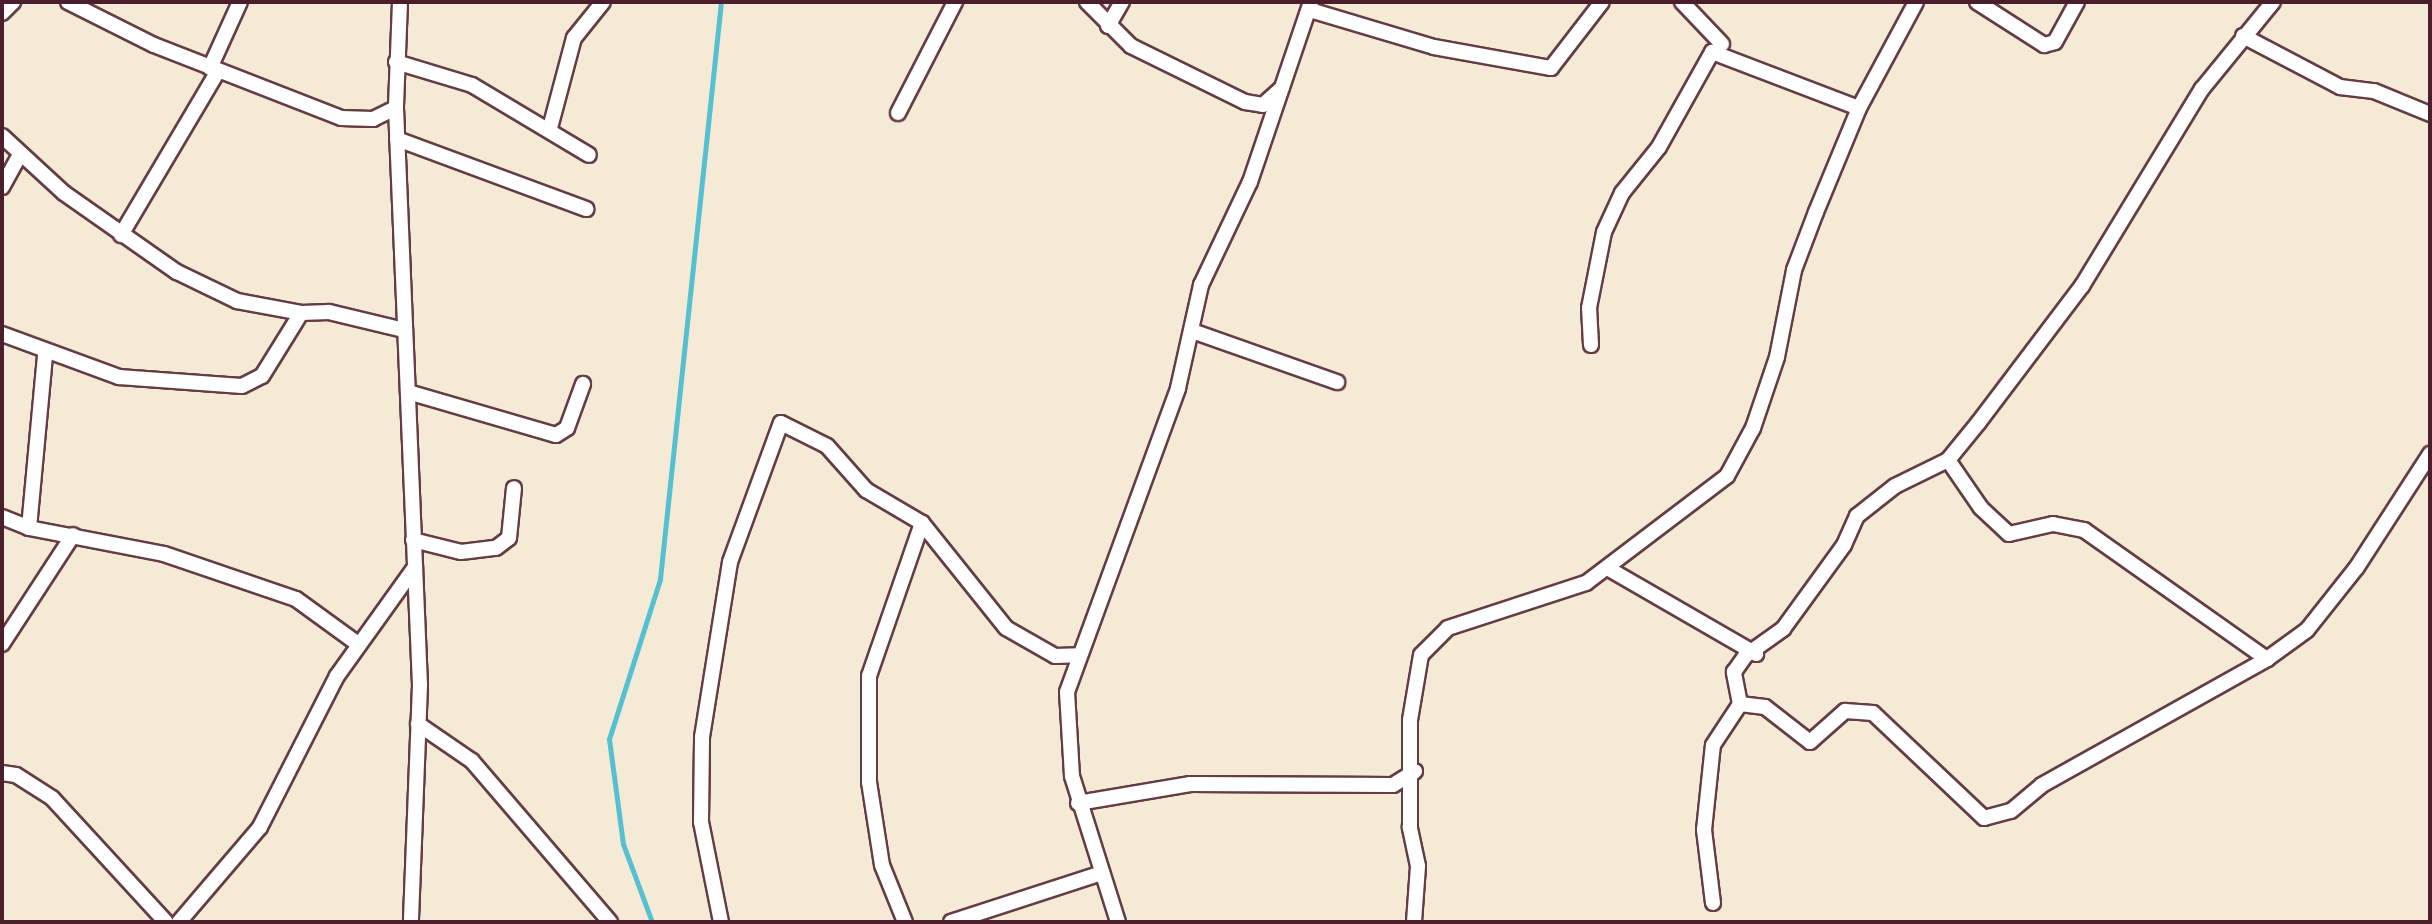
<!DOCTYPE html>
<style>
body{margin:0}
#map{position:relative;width:2432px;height:924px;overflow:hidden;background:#f5ead5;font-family:Itim,sans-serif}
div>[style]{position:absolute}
.stream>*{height:5px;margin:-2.5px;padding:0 2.5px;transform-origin:2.5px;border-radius:2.5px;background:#56c0d3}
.roads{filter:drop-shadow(2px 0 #643d44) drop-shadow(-2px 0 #643d44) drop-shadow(0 2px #643d44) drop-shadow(0 -2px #643d44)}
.street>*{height:14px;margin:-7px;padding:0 7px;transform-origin:7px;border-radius:7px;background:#fff}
span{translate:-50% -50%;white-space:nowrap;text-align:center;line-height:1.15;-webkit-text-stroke:5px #fdfcf7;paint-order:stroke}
.frame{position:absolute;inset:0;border:4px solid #4a1f2b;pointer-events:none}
</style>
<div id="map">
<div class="stream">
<div style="left:652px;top:922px;width:83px;rotate:-110.4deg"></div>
<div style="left:623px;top:844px;width:106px;rotate:-97.6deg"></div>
<div style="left:609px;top:739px;width:168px;rotate:-72.3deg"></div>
<div style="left:660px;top:579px;width:580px;rotate:-83.97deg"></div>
</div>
<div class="roads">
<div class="street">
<div style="left:68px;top:2px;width:96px;rotate:26.6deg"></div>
<div style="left:154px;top:45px;width:201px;rotate:21.3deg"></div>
<div style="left:341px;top:118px;width:32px;rotate:2deg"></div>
<div style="left:373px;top:119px;width:25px;rotate:-26deg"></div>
<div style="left:400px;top:2px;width:106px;rotate:92.2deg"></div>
<div style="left:396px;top:108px;width:577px;rotate:87.62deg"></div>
<div style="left:420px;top:685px;width:237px;rotate:92.2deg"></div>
<div style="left:1087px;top:2px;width:62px;rotate:45deg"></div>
<div style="left:1131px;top:46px;width:127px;rotate:26.2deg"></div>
<div style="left:1245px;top:102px;width:18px;rotate:9deg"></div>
<div style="left:1263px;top:105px;width:25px;rotate:-42deg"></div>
<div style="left:1682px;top:2px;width:58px;rotate:46.4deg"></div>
<div style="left:1977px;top:2px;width:80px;rotate:32.7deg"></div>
<div style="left:2044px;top:45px;width:11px;rotate:-15deg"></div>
<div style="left:2055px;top:42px;width:46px;rotate:-61.2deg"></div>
<div style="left:1310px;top:10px;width:129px;rotate:16.6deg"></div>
<div style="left:1434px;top:47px;width:119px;rotate:10.2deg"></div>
<div style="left:1551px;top:68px;width:83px;rotate:-52.3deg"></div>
<div style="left:2px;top:13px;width:16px;rotate:-45deg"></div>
<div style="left:1108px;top:26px;width:28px;rotate:-60deg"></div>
<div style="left:2243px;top:36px;width:110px;rotate:27.7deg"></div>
<div style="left:2340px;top:87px;width:34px;rotate:7deg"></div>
<div style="left:2374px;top:91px;width:61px;rotate:22.3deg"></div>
<div style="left:396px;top:62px;width:79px;rotate:16.8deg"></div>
<div style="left:472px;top:85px;width:136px;rotate:30.9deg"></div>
<div style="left:210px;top:68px;width:72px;rotate:-65.6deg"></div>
<div style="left:898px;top:113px;width:125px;rotate:-62.8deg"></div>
<div style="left:550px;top:128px;width:93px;rotate:-75.1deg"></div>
<div style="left:574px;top:38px;width:46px;rotate:-51.1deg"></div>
<div style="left:2px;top:136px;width:84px;rotate:42.6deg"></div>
<div style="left:64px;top:193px;width:138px;rotate:35deg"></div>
<div style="left:177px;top:272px;width:67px;rotate:25.8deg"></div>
<div style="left:237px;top:301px;width:65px;rotate:10.6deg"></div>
<div style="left:301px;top:313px;width:28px;rotate:-2deg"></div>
<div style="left:329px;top:312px;width:77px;rotate:13.5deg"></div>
<div style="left:397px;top:139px;width:202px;rotate:20.3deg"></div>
<div style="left:2px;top:187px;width:37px;rotate:-61deg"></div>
<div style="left:121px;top:235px;width:191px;rotate:-59.4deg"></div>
<div style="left:1192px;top:331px;width:154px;rotate:19.4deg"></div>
<div style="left:2px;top:334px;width:125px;rotate:20.2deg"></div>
<div style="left:119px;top:377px;width:123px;rotate:4.2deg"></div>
<div style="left:242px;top:386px;width:22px;rotate:-27deg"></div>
<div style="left:262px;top:376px;width:74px;rotate:-58.2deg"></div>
<div style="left:1591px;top:345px;width:37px;rotate:-93deg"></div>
<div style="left:1589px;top:308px;width:77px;rotate:-78.8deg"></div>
<div style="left:1604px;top:232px;width:43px;rotate:-65.2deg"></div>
<div style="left:1622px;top:193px;width:59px;rotate:-51.2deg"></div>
<div style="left:1659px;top:147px;width:109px;rotate:-60.8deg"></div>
<div style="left:1712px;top:52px;width:157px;rotate:20.9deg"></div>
<div style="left:408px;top:392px;width:154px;rotate:16.2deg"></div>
<div style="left:556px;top:435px;width:13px;rotate:-32deg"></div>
<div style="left:567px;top:428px;width:47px;rotate:-70deg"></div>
<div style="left:1948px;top:460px;width:58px;rotate:55.5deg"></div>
<div style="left:1981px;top:508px;width:38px;rotate:43deg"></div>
<div style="left:2009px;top:534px;width:45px;rotate:-12.8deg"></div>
<div style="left:2053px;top:524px;width:32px;rotate:11deg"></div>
<div style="left:2084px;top:530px;width:224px;rotate:35.2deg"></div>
<div style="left:2267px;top:659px;width:49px;rotate:-35.9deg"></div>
<div style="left:2307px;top:630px;width:80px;rotate:-51.6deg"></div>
<div style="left:2357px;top:567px;width:135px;rotate:-57.1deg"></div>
<div style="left:2px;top:517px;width:29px;rotate:22deg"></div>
<div style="left:29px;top:528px;width:137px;rotate:10.9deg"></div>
<div style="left:164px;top:554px;width:139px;rotate:18.8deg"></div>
<div style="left:296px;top:599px;width:77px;rotate:36deg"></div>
<div style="left:29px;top:528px;width:175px;rotate:-84.7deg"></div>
<div style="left:413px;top:540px;width:49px;rotate:14deg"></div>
<div style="left:461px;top:552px;width:35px;rotate:-7deg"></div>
<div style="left:496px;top:548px;width:16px;rotate:-38deg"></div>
<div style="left:509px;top:538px;width:50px;rotate:-84.3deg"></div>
<div style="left:1609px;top:569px;width:170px;rotate:30deg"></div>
<div style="left:2px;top:644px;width:130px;rotate:-56.9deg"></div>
<div style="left:1740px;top:704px;width:25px;rotate:7deg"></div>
<div style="left:1765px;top:707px;width:57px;rotate:37.9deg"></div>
<div style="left:1810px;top:742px;width:47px;rotate:-41.5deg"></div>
<div style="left:1845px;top:711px;width:28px;rotate:4deg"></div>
<div style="left:1873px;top:713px;width:153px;rotate:43.4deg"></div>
<div style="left:1984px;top:818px;width:28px;rotate:-15deg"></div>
<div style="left:2011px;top:811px;width:40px;rotate:-40deg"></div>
<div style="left:2042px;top:785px;width:258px;rotate:-29.2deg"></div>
<div style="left:418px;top:724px;width:65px;rotate:34.4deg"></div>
<div style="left:472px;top:761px;width:212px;rotate:49.4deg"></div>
<div style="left:2px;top:773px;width:14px;rotate:8deg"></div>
<div style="left:16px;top:775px;width:43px;rotate:32.6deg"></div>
<div style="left:52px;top:798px;width:168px;rotate:47.4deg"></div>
<div style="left:1078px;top:803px;width:114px;rotate:-9.6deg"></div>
<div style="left:1190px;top:784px;width:203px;rotate:0.3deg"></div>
<div style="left:1393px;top:785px;width:26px;rotate:-32deg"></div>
<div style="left:1713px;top:903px;width:74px;rotate:-97deg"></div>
<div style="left:1704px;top:830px;width:85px;rotate:-84deg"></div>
<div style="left:1713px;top:745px;width:49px;rotate:-56.6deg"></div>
<div style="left:1740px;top:704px;width:33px;rotate:-101deg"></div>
<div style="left:1734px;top:672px;width:19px;rotate:-55deg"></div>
<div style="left:1745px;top:656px;width:47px;rotate:-35.4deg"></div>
<div style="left:1783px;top:629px;width:104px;rotate:-54deg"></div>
<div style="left:1844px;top:545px;width:32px;rotate:-66deg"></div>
<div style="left:1857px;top:516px;width:48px;rotate:-38.3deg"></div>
<div style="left:1895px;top:486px;width:59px;rotate:-26.1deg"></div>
<div style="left:1948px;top:460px;width:49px;rotate:-50.8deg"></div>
<div style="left:1979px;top:422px;width:171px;rotate:-52.9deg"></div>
<div style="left:2082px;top:286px;width:231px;rotate:-58.7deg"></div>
<div style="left:2202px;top:89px;width:112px;rotate:-50.8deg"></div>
<div style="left:179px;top:922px;width:125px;rotate:-49.5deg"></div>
<div style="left:260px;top:827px;width:169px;rotate:-63deg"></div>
<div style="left:337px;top:676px;width:134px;rotate:-54.4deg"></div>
<div style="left:721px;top:922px;width:102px;rotate:-101.3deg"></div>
<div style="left:701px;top:822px;width:85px;rotate:-89.3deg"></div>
<div style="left:702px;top:737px;width:177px;rotate:-80.9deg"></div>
<div style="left:730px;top:562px;width:148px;rotate:-69.9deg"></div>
<div style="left:781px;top:423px;width:51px;rotate:26.6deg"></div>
<div style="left:827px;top:446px;width:59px;rotate:48.4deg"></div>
<div style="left:866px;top:490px;width:65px;rotate:30.5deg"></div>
<div style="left:905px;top:922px;width:61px;rotate:-112deg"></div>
<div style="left:882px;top:865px;width:84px;rotate:-98.9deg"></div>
<div style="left:869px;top:782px;width:106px;rotate:-90deg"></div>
<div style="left:869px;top:676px;width:162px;rotate:-70.9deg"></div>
<div style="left:922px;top:523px;width:134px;rotate:51.3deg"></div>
<div style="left:1006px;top:628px;width:56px;rotate:29.7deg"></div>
<div style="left:1055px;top:656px;width:24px;rotate:-2deg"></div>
<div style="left:951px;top:922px;width:159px;rotate:-18deg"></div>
<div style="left:1118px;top:922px;width:153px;rotate:-107.5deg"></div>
<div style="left:1072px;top:776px;width:84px;rotate:-93.4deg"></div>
<div style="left:1067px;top:692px;width:324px;rotate:-69.9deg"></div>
<div style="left:1178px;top:388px;width:106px;rotate:-77.4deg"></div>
<div style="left:1201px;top:285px;width:114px;rotate:-64.6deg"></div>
<div style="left:1250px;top:182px;width:190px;rotate:-71.3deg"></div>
<div style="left:1414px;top:922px;width:56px;rotate:-85.9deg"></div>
<div style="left:1418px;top:866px;width:40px;rotate:-102deg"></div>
<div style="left:1410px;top:827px;width:107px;rotate:-90deg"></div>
<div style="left:1410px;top:720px;width:66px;rotate:-80.4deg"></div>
<div style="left:1421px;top:655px;width:38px;rotate:-45deg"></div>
<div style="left:1448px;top:628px;width:145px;rotate:-18.1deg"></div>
<div style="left:1586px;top:583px;width:177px;rotate:-37.2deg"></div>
<div style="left:1727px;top:476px;width:55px;rotate:-61.6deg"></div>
<div style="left:1753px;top:428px;width:75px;rotate:-71.3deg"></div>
<div style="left:1777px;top:357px;width:89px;rotate:-78.9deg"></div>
<div style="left:1794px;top:270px;width:62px;rotate:-69.2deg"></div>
<div style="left:1816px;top:212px;width:113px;rotate:-67.5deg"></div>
<div style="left:1859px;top:108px;width:120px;rotate:-61.7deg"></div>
</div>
</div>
<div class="frame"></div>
</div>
